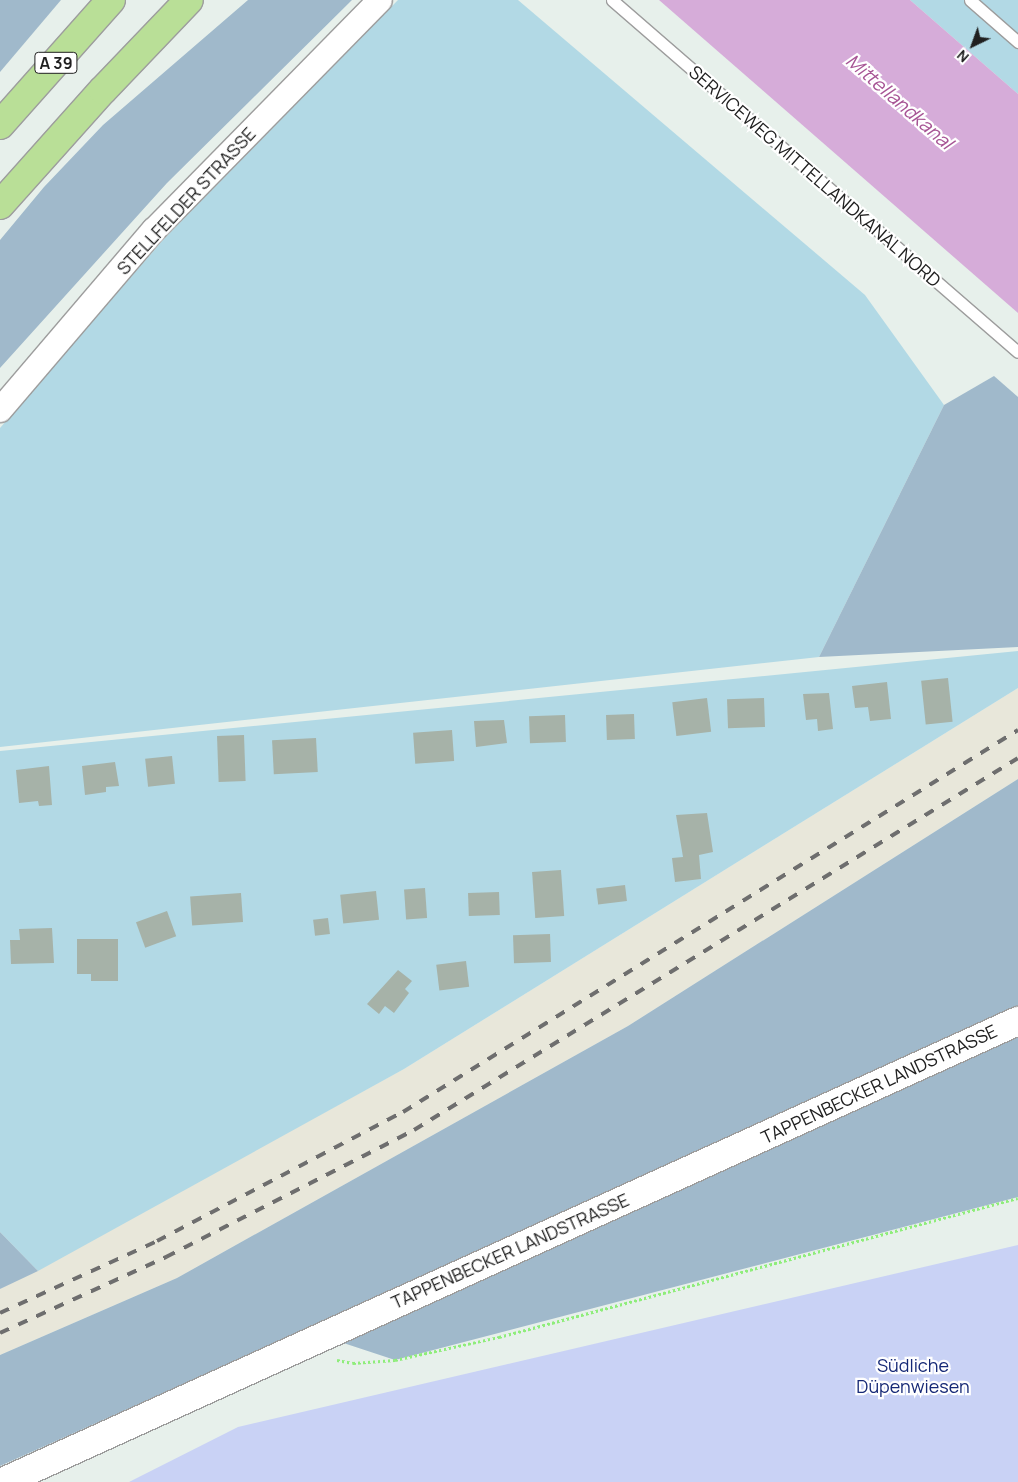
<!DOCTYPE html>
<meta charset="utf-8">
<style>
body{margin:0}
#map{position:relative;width:1018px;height:1482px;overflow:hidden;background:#e7f0eb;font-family:Manrope,sans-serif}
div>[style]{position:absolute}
.industrial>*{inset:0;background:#e8e7da}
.grass>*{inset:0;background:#b2d9e5}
.forest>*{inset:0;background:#a0b9cb}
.park>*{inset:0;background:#c9d2f5}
.water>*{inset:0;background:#d6acd9}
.building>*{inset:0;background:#a6b2a8;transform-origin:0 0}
.path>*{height:3px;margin-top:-1.5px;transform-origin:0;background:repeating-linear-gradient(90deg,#8fed7b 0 2.5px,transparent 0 5px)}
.roads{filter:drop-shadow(1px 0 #9d9d9d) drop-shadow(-1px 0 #9d9d9d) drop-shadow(0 1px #9d9d9d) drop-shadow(0 -1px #9d9d9d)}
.service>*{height:11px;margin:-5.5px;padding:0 5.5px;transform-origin:5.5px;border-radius:5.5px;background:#fff}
.minor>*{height:24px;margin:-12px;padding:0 12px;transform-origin:12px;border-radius:12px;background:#fff}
.tertiary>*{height:28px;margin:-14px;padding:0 14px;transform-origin:14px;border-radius:14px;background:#fff}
.motorway>*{height:28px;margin:-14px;padding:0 14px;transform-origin:14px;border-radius:14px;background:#b9df97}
.rail>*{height:4px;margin-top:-2px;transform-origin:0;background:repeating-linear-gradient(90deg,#6e6e6e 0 10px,transparent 0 20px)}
span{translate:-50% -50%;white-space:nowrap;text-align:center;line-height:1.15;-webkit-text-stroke:4.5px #fff;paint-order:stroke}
.shield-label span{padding:1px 4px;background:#fff;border:1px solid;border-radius:4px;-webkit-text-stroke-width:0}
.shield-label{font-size:16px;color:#202020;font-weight:700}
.street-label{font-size:18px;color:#202020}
.park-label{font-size:18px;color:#162976}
.water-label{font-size:19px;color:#a75595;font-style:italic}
.north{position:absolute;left:948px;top:20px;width:50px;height:50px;-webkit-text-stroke:4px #fff;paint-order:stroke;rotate:222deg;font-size:14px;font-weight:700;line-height:20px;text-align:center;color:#202020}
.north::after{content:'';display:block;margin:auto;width:18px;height:22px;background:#202020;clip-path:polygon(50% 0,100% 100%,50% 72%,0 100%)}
</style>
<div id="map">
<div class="industrial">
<div style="clip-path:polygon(1018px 688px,1018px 779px,628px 1026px,177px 1278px,0 1355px,0 1289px,404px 1069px)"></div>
</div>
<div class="grass">
<div style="clip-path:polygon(398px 0,518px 0,865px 295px,944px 405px,819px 657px,0 747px,0 428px,163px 240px)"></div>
<div style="clip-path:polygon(910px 0,1018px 0,1018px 94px)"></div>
<div style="clip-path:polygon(1018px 651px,1018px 688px,404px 1069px,38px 1271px,0 1232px,0 751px)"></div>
</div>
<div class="forest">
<div style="clip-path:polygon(0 0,61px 0,0 72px)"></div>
<div style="clip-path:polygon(248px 0,352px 0,167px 183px,0 368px,0 240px,44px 187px,103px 125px)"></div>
<div style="clip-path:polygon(994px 376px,1018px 397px,1018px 647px,819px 657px,944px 405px)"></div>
<div style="clip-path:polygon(1018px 779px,1018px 1197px,395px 1360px,304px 1330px,0 1466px,0 1355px,177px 1278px,628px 1026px)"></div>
<div style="clip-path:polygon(0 1232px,38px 1271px,0 1289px)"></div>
</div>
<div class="park">
<div style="clip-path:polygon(1018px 1245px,1018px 1482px,129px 1482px,238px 1427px)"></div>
</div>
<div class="water">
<div style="clip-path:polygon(659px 0,910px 0,1018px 94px,1018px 313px)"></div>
</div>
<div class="building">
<div style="left:948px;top:678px;width:44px;height:27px;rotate:84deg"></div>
<div style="clip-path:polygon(887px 682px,891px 719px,870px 721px,868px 707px,855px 708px,852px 686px)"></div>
<div style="clip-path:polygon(829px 693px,833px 729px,818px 731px,817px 719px,806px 720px,803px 694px)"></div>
<div style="left:707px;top:698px;width:34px;height:35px;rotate:83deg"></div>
<div style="left:764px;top:698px;width:29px;height:37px;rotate:88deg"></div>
<div style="left:634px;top:714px;width:25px;height:28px;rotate:88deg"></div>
<div style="left:565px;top:715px;width:27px;height:36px;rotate:88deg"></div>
<div style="clip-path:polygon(504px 720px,507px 743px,476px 747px,474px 721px)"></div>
<div style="left:452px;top:730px;width:31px;height:39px;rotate:86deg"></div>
<div style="left:244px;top:735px;width:46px;height:27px;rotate:88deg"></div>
<div style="left:316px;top:738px;width:34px;height:44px;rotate:87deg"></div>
<div style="left:172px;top:756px;width:28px;height:27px;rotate:84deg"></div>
<div style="clip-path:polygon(115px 762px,119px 786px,106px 787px,106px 792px,85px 795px,82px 766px)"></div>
<div style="clip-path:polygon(49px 766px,52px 805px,39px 806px,38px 801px,19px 803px,16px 770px)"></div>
<div style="clip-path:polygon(707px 813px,713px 852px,699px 855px,701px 879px,675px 882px,672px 858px,683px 857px,676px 815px)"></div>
<div style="left:561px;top:870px;width:46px;height:29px;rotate:86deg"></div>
<div style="left:625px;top:885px;width:16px;height:29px;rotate:83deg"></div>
<div style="left:425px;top:888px;width:30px;height:21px;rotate:86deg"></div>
<div style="left:376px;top:891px;width:29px;height:36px;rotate:84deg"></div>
<div style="left:499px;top:892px;width:23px;height:31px;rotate:88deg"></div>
<div style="left:241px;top:893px;width:29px;height:51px;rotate:86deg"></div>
<div style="left:167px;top:911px;width:27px;height:33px;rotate:70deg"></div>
<div style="left:328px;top:918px;width:16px;height:15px;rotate:83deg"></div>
<div style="clip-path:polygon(52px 928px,54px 963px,11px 964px,10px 940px,20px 940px,19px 929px)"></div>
<div style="left:550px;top:934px;width:28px;height:37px;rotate:88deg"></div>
<div style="clip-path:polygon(77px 939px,118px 939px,118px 981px,91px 981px,91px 974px,77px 974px)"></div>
<div style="left:466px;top:961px;width:26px;height:30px;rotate:83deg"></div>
<div style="clip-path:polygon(398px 970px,412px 981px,405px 989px,409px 993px,394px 1013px,385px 1006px,379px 1014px,367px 1004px)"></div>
</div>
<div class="path">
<div style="left:337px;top:1360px;width:16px;rotate:11deg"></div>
<div style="left:353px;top:1363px;width:42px;rotate:-4.1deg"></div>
<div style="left:395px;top:1360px;width:107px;rotate:-12.5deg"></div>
<div style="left:499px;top:1337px;width:537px;rotate:-14.99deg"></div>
</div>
<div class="roads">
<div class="service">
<div style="left:612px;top:0;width:537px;rotate:40.93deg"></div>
<div style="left:970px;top:0;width:64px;rotate:41.2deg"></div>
</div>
<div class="minor">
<div style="left:0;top:410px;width:237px;rotate:-49.5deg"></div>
<div style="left:154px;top:230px;width:322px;rotate:-45.5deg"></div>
</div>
<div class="tertiary">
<div style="left:3px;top:1482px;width:1115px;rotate:-24.43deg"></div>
</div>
<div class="motorway">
<div style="left:0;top:125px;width:167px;rotate:-48.4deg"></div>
<div style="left:0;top:205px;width:154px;rotate:-48.2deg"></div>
<div style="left:103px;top:90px;width:124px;rotate:-46.3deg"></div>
</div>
</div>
<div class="rail">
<div style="left:0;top:1313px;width:173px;rotate:-24.6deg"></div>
<div style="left:157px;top:1241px;width:278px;rotate:-27.7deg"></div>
<div style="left:403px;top:1112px;width:724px;rotate:-31.85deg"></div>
<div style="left:0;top:1333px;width:183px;rotate:-24.6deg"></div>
<div style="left:166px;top:1257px;width:279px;rotate:-27.1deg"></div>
<div style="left:414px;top:1130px;width:709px;rotate:-31.63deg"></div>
</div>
<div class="shield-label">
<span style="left:56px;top:63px">A 39</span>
</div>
<div class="street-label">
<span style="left:815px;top:176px;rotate:41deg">SERVICEWEG MITTELLANDKANAL NORD</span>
<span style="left:186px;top:201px;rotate:-47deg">STELLFELDER STRASSE</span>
<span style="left:879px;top:1084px;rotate:-25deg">TAPPENBECKER LANDSTRASSE</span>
<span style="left:510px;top:1251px;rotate:-24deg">TAPPENBECKER LANDSTRASSE</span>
</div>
<div class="park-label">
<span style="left:913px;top:1376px">Südliche<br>Düpenwiesen</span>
</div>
<div class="water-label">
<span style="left:899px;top:102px;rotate:41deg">Mittellandkanal</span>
</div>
<div class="north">N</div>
</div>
